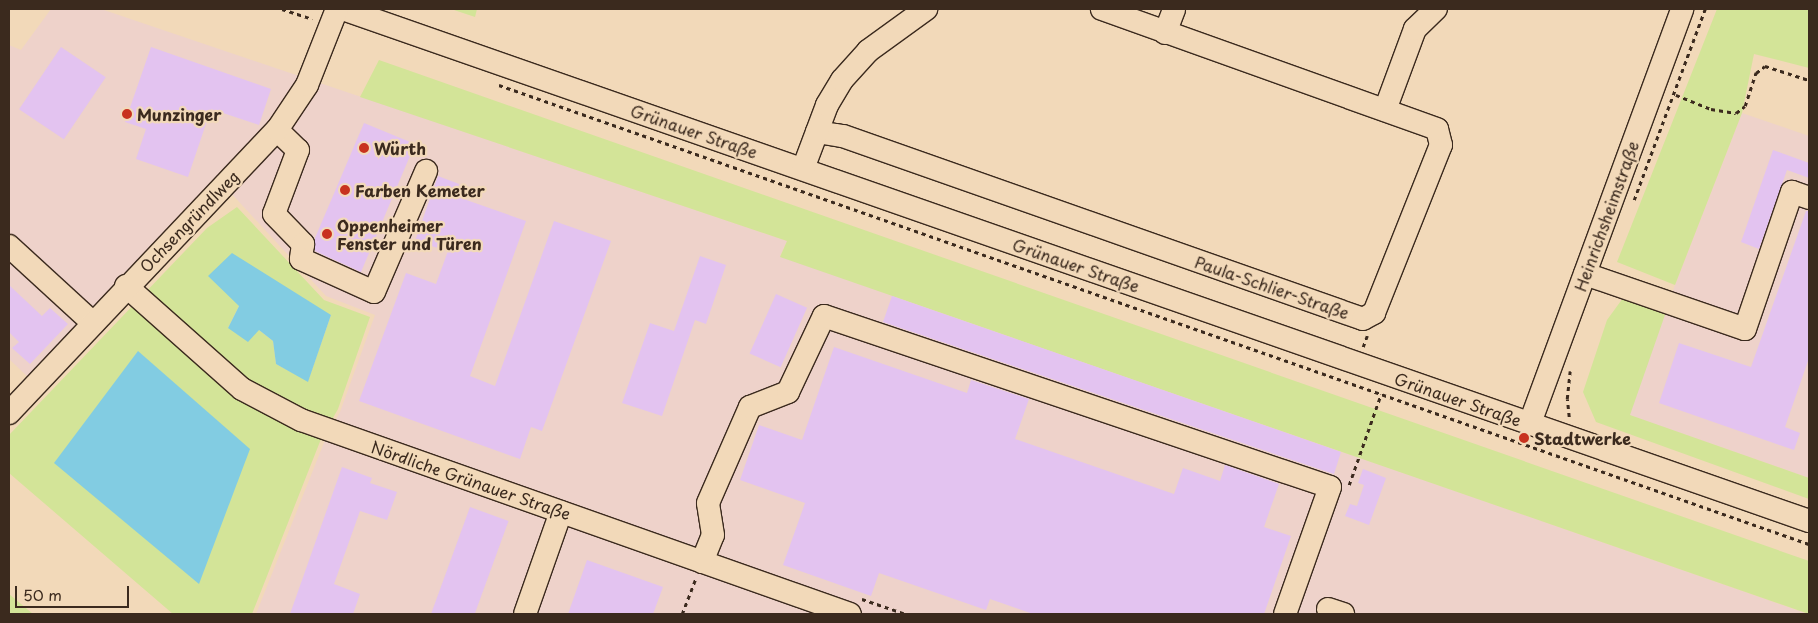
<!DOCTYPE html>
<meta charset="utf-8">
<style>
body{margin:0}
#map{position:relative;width:1818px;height:623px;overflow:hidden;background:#f2d9b9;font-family:"Playpen Sans",sans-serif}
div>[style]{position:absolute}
.built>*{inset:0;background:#eed2ca}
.green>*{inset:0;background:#d3e498}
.water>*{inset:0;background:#82cce2}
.building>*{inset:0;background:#e3c3f0;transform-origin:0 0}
.path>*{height:2.5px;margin-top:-1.25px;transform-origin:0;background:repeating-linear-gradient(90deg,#3b2a1e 0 4px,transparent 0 8px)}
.roads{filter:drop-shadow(1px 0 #3b2a1e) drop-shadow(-1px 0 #3b2a1e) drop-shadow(0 1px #3b2a1e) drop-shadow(0 -1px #3b2a1e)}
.minor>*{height:22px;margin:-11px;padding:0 11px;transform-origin:11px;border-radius:11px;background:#f2d9b9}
.dots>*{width:14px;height:14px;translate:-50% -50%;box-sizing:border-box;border:2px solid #f2d9b9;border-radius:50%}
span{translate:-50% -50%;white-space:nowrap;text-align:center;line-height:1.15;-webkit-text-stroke:4.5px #f2d9b9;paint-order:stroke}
.poi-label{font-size:16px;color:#3b2a1e;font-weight:700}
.left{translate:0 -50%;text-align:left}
.street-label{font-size:16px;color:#3b2a1e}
.frame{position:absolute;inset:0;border:10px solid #3b2a1e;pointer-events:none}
.scale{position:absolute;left:15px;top:586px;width:114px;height:22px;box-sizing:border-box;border:2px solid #3b2a1e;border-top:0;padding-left:6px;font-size:15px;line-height:18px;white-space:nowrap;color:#3b2a1e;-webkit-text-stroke:4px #f2d9b9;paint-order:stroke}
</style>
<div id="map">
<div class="built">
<div style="clip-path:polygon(51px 9px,101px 9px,787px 241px,780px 256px,1808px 614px,256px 614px,325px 440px,340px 412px,375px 315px,326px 296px,218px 179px,30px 379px,9px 359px,9px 45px,21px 50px)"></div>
<div style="clip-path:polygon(1742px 113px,1809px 136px,1809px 478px,1629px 415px,1675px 285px)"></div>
</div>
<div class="green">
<div style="clip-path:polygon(451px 9px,477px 9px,475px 17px)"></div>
<div style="clip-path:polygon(1717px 9px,1809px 9px,1809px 68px,1754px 54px,1742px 113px,1675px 285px,1617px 262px)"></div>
<div style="clip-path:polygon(379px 60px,1809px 561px,1809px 614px,780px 257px,787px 241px,360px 97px)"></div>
<div style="clip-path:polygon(evenodd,237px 207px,324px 300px,370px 317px,338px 409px,321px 439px,252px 614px,173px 614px,9px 473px,9px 435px,207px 228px,237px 207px,239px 306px,331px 315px,308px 381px,276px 364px,273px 341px,259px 330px,228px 328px,239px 306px)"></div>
<div style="clip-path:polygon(1623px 298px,1666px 312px,1630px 415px,1809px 478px,1809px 499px,1596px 422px,1583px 392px,1607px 320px)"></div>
<div style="clip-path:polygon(9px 594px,33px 614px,9px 614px)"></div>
</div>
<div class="water">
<div style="clip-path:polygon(232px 253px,331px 315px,308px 382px,276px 364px,273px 341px,259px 330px,248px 342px,228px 328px,239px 306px,208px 276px)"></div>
<div style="clip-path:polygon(138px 351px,250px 449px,199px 584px,54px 463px)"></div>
</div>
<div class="building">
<div style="left:61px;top:47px;width:54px;height:75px;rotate:34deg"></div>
<div style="clip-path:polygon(151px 47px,271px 89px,259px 125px,211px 109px,188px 177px,136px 159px,146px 129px,125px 122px)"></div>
<div style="clip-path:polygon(364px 123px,415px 144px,361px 272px,315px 251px,315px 238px)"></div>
<div style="clip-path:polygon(1773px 150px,1809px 163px,1809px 178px,1787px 170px,1759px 249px,1741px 242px)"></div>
<div style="clip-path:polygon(438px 176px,459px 184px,455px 196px,526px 221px,470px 376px,495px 386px,554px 221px,611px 241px,542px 431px,531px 427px,520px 459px,359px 401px,406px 273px,436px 284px,448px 251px,415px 241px)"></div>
<div style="clip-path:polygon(1806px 211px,1809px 211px,1809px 358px,1785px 427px,1800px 433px,1794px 450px,1659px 403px,1679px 343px,1751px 367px)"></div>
<div style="clip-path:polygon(700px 256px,726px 265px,706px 324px,695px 320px,662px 416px,622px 403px,650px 323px,674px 331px)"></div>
<div style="clip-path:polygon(9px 285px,42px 316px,50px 308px,68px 324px,30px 364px,12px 348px,19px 342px,9px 332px)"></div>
<div style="left:776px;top:294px;width:34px;height:65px;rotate:24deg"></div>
<div style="clip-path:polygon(892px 296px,1341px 452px,1334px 474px,883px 322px)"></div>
<div style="clip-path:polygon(834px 347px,967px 393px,971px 380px,1029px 399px,1015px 439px,1174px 494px,1183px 468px,1220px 481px,1225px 465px,1279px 484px,1264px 527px,1291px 536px,1264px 614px,1033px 614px,990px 599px,986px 610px,879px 573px,871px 596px,783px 565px,805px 503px,740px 480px,759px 425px,802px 440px)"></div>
<div style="clip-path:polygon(342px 467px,372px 478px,370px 483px,397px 492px,387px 520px,360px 511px,334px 584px,360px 594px,353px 614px,290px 614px)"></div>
<div style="clip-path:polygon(1363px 469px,1386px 478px,1369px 525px,1345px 516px,1350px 504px,1357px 506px,1364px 485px,1358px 483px)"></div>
<div style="left:470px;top:507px;width:41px;height:114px;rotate:20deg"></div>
<div style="clip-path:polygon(587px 560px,663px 587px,653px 614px,568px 614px)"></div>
</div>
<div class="path">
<div style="left:282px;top:9px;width:32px;rotate:18deg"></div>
<div style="left:499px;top:85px;width:1388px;rotate:19.31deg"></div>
<div style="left:1676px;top:95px;width:38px;rotate:22deg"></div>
<div style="left:1711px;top:109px;width:25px;rotate:9deg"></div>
<div style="left:1736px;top:113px;width:11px;rotate:-38deg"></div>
<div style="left:1745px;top:106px;width:35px;rotate:-72deg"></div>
<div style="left:1756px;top:73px;width:11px;rotate:-38deg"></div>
<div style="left:1765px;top:66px;width:46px;rotate:17.7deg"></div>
<div style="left:1634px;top:200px;width:204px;rotate:-69.6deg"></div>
<div style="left:1363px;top:347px;width:12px;rotate:-70deg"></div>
<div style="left:1569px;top:417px;width:18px;rotate:-96deg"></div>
<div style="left:1567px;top:399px;width:28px;rotate:-84deg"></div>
<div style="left:1349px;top:485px;width:96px;rotate:-70.6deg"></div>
<div style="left:862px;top:599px;width:46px;rotate:18.8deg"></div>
<div style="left:682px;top:614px;width:39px;rotate:-69deg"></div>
</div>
<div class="roads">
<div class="minor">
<div style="left:343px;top:9px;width:1553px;rotate:19.25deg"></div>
<div style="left:1165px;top:33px;width:26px;rotate:-69deg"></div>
<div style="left:1385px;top:110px;width:86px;rotate:-69.7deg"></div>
<div style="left:1415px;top:29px;width:29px;rotate:-44deg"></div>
<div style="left:277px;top:130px;width:29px;rotate:44deg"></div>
<div style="left:298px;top:150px;width:68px;rotate:110.6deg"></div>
<div style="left:274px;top:214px;width:42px;rotate:46deg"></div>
<div style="left:303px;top:244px;width:15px;rotate:98deg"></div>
<div style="left:301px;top:259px;width:80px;rotate:24.3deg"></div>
<div style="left:374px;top:292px;width:132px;rotate:-66.7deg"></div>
<div style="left:817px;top:132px;width:26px;rotate:9deg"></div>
<div style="left:843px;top:136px;width:551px;rotate:19.39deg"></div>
<div style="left:1363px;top:319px;width:13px;rotate:-29deg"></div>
<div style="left:1374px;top:313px;width:181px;rotate:-68.3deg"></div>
<div style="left:1441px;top:145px;width:16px;rotate:-104deg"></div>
<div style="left:1437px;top:129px;width:356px;rotate:-160.3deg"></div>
<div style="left:803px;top:169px;width:68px;rotate:-69.4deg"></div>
<div style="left:827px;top:105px;width:29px;rotate:-59deg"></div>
<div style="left:842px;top:80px;width:39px;rotate:-48deg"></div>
<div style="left:868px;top:51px;width:72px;rotate:-35.9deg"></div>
<div style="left:9px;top:246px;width:113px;rotate:42.5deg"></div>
<div style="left:1585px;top:274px;width:169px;rotate:19deg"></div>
<div style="left:1745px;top:329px;width:145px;rotate:-71.1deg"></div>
<div style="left:1792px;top:192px;width:18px;rotate:19deg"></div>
<div style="left:126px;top:286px;width:155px;rotate:41.6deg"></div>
<div style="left:242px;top:389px;width:67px;rotate:27.7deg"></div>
<div style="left:301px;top:420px;width:582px;rotate:19.46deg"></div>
<div style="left:9px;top:413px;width:390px;rotate:-46.6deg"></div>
<div style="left:277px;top:130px;width:54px;rotate:-56.3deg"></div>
<div style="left:307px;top:85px;width:82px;rotate:-68.5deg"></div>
<div style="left:1530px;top:423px;width:441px;rotate:-69.8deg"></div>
<div style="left:702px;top:562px;width:29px;rotate:-68deg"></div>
<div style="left:713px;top:535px;width:32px;rotate:-99deg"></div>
<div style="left:708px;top:503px;width:105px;rotate:-66.4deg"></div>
<div style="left:750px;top:407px;width:41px;rotate:-21.5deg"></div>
<div style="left:788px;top:392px;width:84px;rotate:-64.7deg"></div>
<div style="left:824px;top:316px;width:534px;rotate:18.67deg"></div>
<div style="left:1330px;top:487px;width:135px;rotate:109.5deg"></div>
<div style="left:1328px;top:609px;width:16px;rotate:18deg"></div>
<div style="left:525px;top:614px;width:108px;rotate:-70.6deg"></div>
</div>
</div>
<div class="dots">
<div style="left:127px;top:114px;background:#c8321e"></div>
<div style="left:364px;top:148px;background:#c8321e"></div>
<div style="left:345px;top:190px;background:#c8321e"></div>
<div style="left:327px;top:234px;background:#c8321e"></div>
<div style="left:1524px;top:438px;background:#c8321e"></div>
</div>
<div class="poi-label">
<span class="left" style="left:137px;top:114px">Munzinger</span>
<span class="left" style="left:374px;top:148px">Würth</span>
<span class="left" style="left:355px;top:190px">Farben Kemeter</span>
<span class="left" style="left:337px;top:234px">Oppenheimer<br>Fenster und Türen</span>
<span class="left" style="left:1534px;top:438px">Stadtwerke</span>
</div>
<div class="street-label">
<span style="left:694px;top:131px;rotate:19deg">Grünauer Straße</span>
<span style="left:1606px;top:216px;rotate:-70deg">Heinrichsheimstraße</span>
<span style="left:189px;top:221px;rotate:-46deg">Ochsengründlweg</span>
<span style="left:1076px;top:265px;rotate:19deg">Grünauer Straße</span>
<span style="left:1272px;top:287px;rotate:19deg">Paula-Schlier-Straße</span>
<span style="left:1458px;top:399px;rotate:19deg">Grünauer Straße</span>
<span style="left:471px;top:480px;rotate:19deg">Nördliche Grünauer Straße</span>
</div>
<div class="frame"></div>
<div class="scale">50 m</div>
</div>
